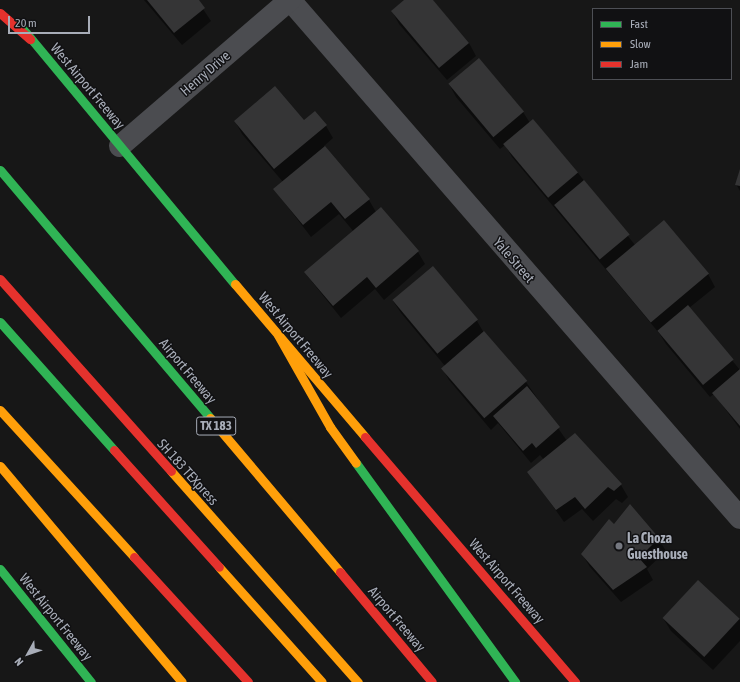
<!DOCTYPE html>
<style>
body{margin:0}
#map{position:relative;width:740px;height:682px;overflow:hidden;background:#171717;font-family:"Asap Condensed",sans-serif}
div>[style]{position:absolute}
.shadow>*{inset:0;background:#0007}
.building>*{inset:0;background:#353536;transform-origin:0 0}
.street>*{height:22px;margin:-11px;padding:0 11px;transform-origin:11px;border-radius:11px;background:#4b4c50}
.fast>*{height:9px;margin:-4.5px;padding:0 4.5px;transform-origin:4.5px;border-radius:4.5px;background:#30b455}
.slow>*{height:9px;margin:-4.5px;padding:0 4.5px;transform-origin:4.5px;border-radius:4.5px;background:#ff9f0a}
.jam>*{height:9px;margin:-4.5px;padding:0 4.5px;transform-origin:4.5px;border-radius:4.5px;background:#e5322d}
.dots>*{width:11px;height:11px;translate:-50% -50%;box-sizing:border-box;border:2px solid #111113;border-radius:50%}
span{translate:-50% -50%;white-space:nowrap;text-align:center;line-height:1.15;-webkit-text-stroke:3px #111113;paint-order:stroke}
.shield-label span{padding:1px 3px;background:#111113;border:1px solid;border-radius:3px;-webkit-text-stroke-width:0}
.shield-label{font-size:13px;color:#a8adb8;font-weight:700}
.street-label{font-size:14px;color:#a8adb8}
.poi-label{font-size:14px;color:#a8adb8;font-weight:700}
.left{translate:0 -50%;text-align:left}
.legend{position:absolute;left:592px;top:8px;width:140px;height:72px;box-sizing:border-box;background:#111113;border:1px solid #4d4f55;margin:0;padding:5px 7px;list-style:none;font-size:12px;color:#a8adb8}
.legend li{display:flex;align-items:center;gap:8px;height:20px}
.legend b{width:20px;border:1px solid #4d4f55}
.north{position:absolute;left:8px;top:634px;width:40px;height:40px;-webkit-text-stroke:3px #111113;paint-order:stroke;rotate:230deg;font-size:11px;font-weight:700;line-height:16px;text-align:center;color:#a8adb8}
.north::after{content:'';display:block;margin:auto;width:14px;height:18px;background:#a8adb8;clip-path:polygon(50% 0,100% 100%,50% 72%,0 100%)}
.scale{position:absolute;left:8px;top:16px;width:82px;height:18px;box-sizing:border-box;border:2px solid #a8adb8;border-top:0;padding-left:5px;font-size:12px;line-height:14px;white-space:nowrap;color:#a8adb8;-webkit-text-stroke:3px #111113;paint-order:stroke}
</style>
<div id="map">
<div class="shadow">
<div style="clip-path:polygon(144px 0,197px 0,211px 21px,182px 45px)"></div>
<div style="clip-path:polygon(405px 0,432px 0,469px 43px,476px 56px,447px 80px,399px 24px,392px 11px)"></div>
<div style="clip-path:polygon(449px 84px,523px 112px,530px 123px,578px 173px,635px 245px,708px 274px,715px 287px,689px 308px,740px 370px,740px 429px,714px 394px,710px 397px,666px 344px,659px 333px,512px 157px,505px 145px,500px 149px,456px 97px)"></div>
<div style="clip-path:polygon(235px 121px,304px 122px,326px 126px,333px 138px,324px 146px,369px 200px,376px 212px,381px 208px,418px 252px,425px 264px,384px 300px,375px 289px,341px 318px,305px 273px,354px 232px,339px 214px,311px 237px,274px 189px,283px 182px,242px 134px)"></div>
<div style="clip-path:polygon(740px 171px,740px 191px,736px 184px)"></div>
<div style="clip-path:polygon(393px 301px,477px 321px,484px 333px,526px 382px,567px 441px,575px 434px,621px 485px,628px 497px,622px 503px,616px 499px,593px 521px,582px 509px,564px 522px,529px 472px,544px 460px,540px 455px,531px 463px,498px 423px,491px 430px,449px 380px,442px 368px,445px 366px,401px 313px)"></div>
<div style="clip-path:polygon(614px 525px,658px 538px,666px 551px,647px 569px,653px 580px,621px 602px,590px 567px,582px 554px)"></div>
<div style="clip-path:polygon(698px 581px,740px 620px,740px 641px,713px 670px,671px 631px,663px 618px)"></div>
</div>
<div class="building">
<div style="clip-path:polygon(147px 0,199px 0,205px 8px,174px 33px)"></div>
<div style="clip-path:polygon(404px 0,433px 0,469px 43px,439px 68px,391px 11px)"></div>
<div style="left:479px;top:58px;width:70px;height:40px;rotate:50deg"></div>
<div style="clip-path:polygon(275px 86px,304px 120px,315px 111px,327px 125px,274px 169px,234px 121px)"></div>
<div style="left:533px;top:119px;width:70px;height:39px;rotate:50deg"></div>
<div style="clip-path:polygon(325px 146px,370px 199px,345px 219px,331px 202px,303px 225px,273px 189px)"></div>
<div style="clip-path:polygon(740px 169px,740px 186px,735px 185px)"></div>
<div style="left:584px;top:180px;width:71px;height:39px;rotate:50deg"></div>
<div style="clip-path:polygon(381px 207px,419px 251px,376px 288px,367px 277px,333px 306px,304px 272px)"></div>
<div style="left:664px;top:220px;width:70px;height:76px;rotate:50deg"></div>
<div style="left:433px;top:266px;width:70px;height:53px;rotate:50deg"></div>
<div style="left:688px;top:305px;width:71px;height:40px;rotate:50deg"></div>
<div style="left:484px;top:331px;width:66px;height:57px;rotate:49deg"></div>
<div style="clip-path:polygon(740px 369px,740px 426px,712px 393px)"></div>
<div style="clip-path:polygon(527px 386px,560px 427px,536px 448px,532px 443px,523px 451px,493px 416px)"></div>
<div style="clip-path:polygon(575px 433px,622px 484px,614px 491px,608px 487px,585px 509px,575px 497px,556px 510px,527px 472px)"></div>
<div style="clip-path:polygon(630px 504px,659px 538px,639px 558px,647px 567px,613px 590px,581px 554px,609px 519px,614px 524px)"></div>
<div style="left:698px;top:580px;width:57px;height:52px;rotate:43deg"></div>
</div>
<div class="street">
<div style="left:290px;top:0;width:686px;rotate:49.02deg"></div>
<div style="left:120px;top:146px;width:224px;rotate:-40.7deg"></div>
</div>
<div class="fast">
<div style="left:18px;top:23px;width:339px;rotate:50.3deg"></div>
<div style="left:0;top:170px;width:325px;rotate:49.7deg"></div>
<div style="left:0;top:322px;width:171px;rotate:48.3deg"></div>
<div style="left:356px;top:463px;width:271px;rotate:54deg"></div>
<div style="left:0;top:569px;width:145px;rotate:51.2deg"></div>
</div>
<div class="slow">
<div style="left:235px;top:284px;width:201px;rotate:49.6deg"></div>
<div style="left:278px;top:335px;width:106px;rotate:60.5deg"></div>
<div style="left:330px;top:427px;width:44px;rotate:54.2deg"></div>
<div style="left:0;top:410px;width:199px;rotate:47.6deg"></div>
<div style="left:210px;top:418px;width:202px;rotate:49.8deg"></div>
<div style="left:0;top:466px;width:282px;rotate:49.9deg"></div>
<div style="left:171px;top:471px;width:282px;rotate:48.5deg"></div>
<div style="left:219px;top:567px;width:154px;rotate:48.2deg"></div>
</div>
<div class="jam">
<div style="left:0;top:13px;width:40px;rotate:41deg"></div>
<div style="left:0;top:279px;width:257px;rotate:48.3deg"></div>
<div style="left:365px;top:437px;width:323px;rotate:49.4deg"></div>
<div style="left:114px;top:450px;width:157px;rotate:48.1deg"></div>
<div style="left:134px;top:557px;width:169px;rotate:47.6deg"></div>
<div style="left:340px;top:572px;width:143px;rotate:50.1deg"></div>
</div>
<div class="dots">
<div style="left:619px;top:546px;background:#757880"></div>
</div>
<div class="shield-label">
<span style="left:216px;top:426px">TX 183</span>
</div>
<div class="street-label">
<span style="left:205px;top:73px;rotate:-41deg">Henry Drive</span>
<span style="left:88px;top:86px;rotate:50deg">West Airport Freeway</span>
<span style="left:514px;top:260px;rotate:49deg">Yale Street</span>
<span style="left:296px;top:335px;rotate:50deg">West Airport Freeway</span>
<span style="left:188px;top:371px;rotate:50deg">Airport Freeway</span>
<span style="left:188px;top:472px;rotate:48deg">SH 183 TEXpress</span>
<span style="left:507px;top:581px;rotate:49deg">West Airport Freeway</span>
<span style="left:56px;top:617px;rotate:51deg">West Airport Freeway</span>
<span style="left:397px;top:619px;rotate:50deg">Airport Freeway</span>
</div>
<div class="poi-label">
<span class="left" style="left:627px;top:546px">La Choza<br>Guesthouse</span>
</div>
<ul class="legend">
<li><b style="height:5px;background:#30b455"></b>Fast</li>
<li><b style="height:5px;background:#ff9f0a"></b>Slow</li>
<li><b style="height:5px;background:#e5322d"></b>Jam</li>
</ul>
<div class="north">N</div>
<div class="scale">20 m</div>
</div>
